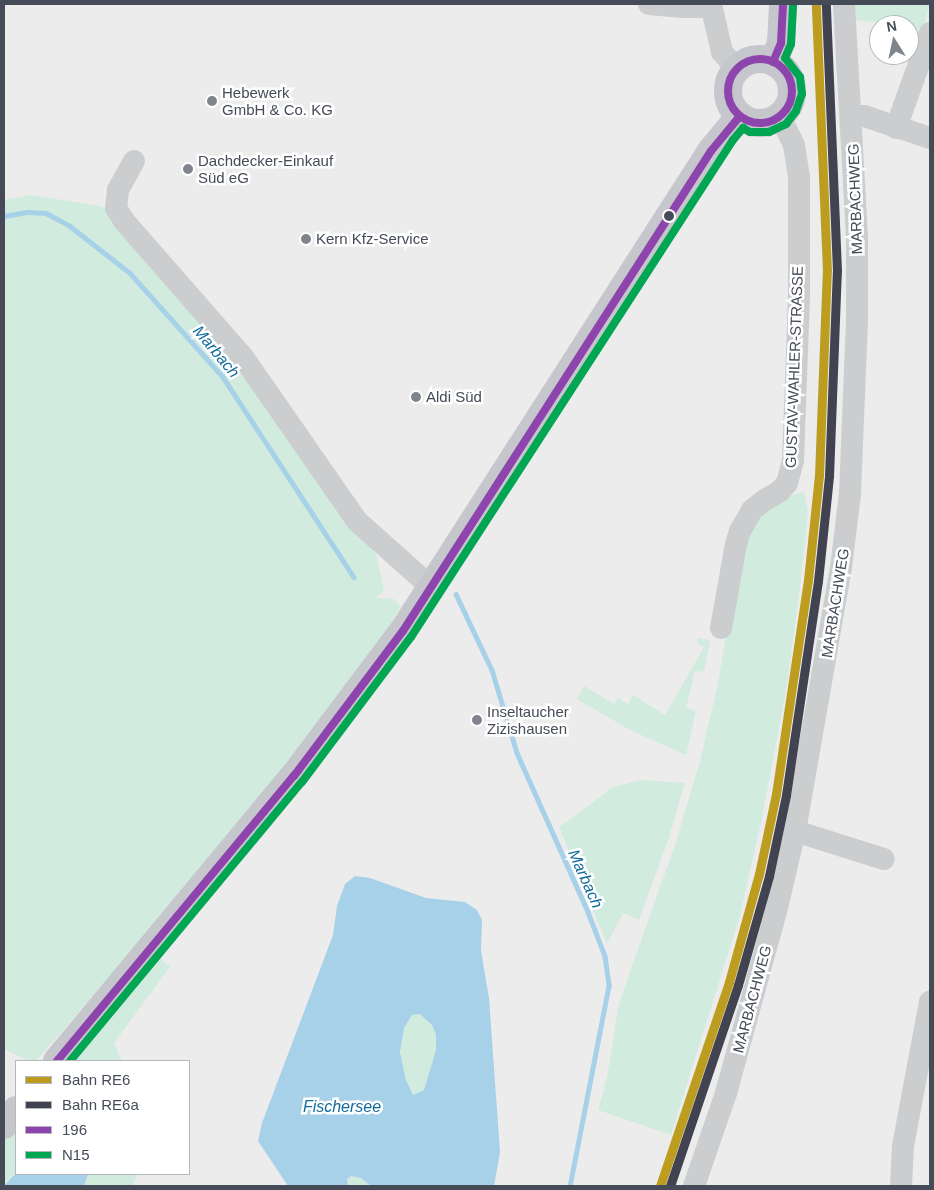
<!DOCTYPE html>
<meta charset="utf-8">
<style>
body{margin:0}
#map{position:relative;width:934px;height:1190px;overflow:hidden;background:#edecec;font-family:Arial,sans-serif}
div>[style]{position:absolute}
.green>*{inset:0;background:#d1ebdf}
.water>*{inset:0;background:#a6d1e8}
.stream>*{height:4.5px;margin:-2.25px;padding:0 2.25px;transform-origin:2.25px;border-radius:2.25px;background:#a6d1e8}
.minor>*{height:22px;margin:-11px;padding:0 11px;transform-origin:11px;border-radius:11px;background:#cbcdcf}
.major>*{height:28px;margin:-14px;padding:0 14px;transform-origin:14px;border-radius:14px;background:#c5c7cd}
.major>.ring{margin:-14px;padding:0;box-sizing:content-box;background:none;border:28px solid #c5c7cd;border-radius:50%}
.bus-1>*{height:8px;margin:-4px;padding:0 4px;transform-origin:4px;border-radius:4px;background:#8e44ad}
.bus-1>.ring{margin:-4px;padding:0;box-sizing:content-box;background:none;border:8px solid #8e44ad;border-radius:50%}
.bus-2>*{height:8px;margin:-4px;padding:0 4px;transform-origin:4px;border-radius:4px;background:#00a651}
.rail-1>*{height:9px;margin:-4.5px;padding:0 4.5px;transform-origin:4.5px;border-radius:4.5px;background:#bd9d20}
.rail-2>*{height:9px;margin:-4.5px;padding:0 4.5px;transform-origin:4.5px;border-radius:4.5px;background:#424351}
.dots>*{width:14px;height:14px;translate:-50% -50%;box-sizing:border-box;border:2px solid #fff;border-radius:50%}
span{translate:-50% -50%;white-space:nowrap;text-align:center;line-height:1.15;-webkit-text-stroke:5px #fff;paint-order:stroke}
.poi-label{font-size:15px;color:#454c58}
.left{translate:0 -50%;text-align:left}
.street-label{font-size:15px;color:#454c58}
.water-label{font-size:16px;color:#126b9d;font-style:italic}
.frame{position:absolute;inset:0;border:5px solid #454c58;pointer-events:none}
.legend{position:absolute;left:15px;top:1060px;width:175px;height:115px;box-sizing:border-box;background:#fff;border:1px solid #b5b7bc;margin:0;padding:6px 9px;list-style:none;font-size:15px;color:#454c58}
.legend li{display:flex;align-items:center;gap:10px;height:25px}
.legend b{width:25px;border:1px solid #b5b7bc}
.north{position:absolute;left:869px;top:15px;width:50px;height:50px;box-sizing:border-box;background:#fff;border:1px solid #b5b7bc;border-radius:50%;rotate:350deg;font-size:14px;font-weight:700;line-height:20px;text-align:center;color:#454c58}
.north::after{content:'';display:block;margin:auto;width:18px;height:22px;background:#80848c;clip-path:polygon(50% 0,100% 100%,50% 72%,0 100%)}
</style>
<div id="map">
<div class="green">
<div style="clip-path:polygon(852px 4px,930px 4px,921px 34px,909px 30px,909px 25px,854px 20px)"></div>
<div style="clip-path:polygon(30px 195px,101px 206px,115px 215px,241px 360px,342px 513px,376px 554px,384px 590px,376px 598px,394px 599px,401px 606px,361px 672px,269px 794px,36px 1061px,28px 1061px,4px 1049px,4px 200px)"></div>
<div style="clip-path:polygon(804px 492px,808px 513px,799px 596px,785px 697px,762px 818px,740px 916px,671px 1135px,598px 1110px,607px 1077px,619px 1003px,676px 842px,700px 761px,717px 688px,739px 560px,756px 516px,783px 498px)"></div>
<div style="clip-path:polygon(698px 638px,710px 640px,704px 672px,695px 671px,686px 708px,696px 711px,686px 755px,630px 730px,577px 699px,584px 686px,614px 704px,618px 698px,628px 704px,633px 695px,665px 715px,704px 647px,697px 643px)"></div>
<div style="clip-path:polygon(642px 780px,685px 783px,668px 840px,639px 920px,623px 913px,607px 944px,559px 827px,613px 787px)"></div>
<div style="clip-path:polygon(158px 956px,170px 967px,114px 1043px,122px 1061px,68px 1061px)"></div>
<div style="clip-path:polygon(420px 1014px,432px 1025px,436px 1035px,436px 1050px,424px 1091px,413px 1095px,406px 1080px,400px 1052px,404px 1028px,412px 1015px)"></div>
<div style="clip-path:polygon(16px 1123px,16px 1173px,4px 1185px,4px 1140px)"></div>
<div style="clip-path:polygon(88px 1174px,137px 1174px,137px 1175px,132px 1186px,84px 1186px)"></div>
<div style="clip-path:polygon(351px 1176px,361px 1178px,371px 1186px,348px 1186px,347px 1179px)"></div>
</div>
<div class="water">
<div style="clip-path:polygon(evenodd,355px 876px,370px 878px,426px 898px,465px 902px,477px 910px,482px 920px,481px 951px,489px 998px,500px 1152px,494px 1186px,371px 1186px,361px 1178px,351px 1176px,347px 1179px,348px 1186px,288px 1186px,258px 1141px,262px 1123px,333px 935px,337px 906px,345px 884px,355px 876px,420px 1014px,432px 1025px,436px 1035px,436px 1050px,424px 1090px,413px 1095px,406px 1080px,400px 1052px,404px 1028px,412px 1015px,420px 1014px)"></div>
<div style="clip-path:polygon(16px 1173px,16px 1174px,88px 1174px,84px 1186px,4px 1186px)"></div>
</div>
<div class="stream">
<div style="left:4px;top:216px;width:23px;rotate:-10deg"></div>
<div style="left:27px;top:212px;width:19px;rotate:3deg"></div>
<div style="left:46px;top:213px;width:27px;rotate:28deg"></div>
<div style="left:70px;top:226px;width:76px;rotate:38.1deg"></div>
<div style="left:130px;top:273px;width:140px;rotate:48.2deg"></div>
<div style="left:223px;top:377px;width:239px;rotate:56.8deg"></div>
<div style="left:456px;top:594px;width:84px;rotate:64.7deg"></div>
<div style="left:492px;top:670px;width:87px;rotate:73.2deg"></div>
<div style="left:517px;top:753px;width:174px;rotate:65.9deg"></div>
<div style="left:588px;top:912px;width:47px;rotate:68.9deg"></div>
<div style="left:605px;top:956px;width:30px;rotate:82deg"></div>
<div style="left:609px;top:986px;width:204px;rotate:101deg"></div>
</div>
<div class="minor">
<div style="left:649px;top:4px;width:34px;rotate:5deg"></div>
<div style="left:683px;top:7px;width:28px"></div>
<div style="left:711px;top:4px;width:49px;rotate:77.1deg"></div>
<div style="left:722px;top:52px;width:23px;rotate:49deg"></div>
<div style="left:852px;top:116px;width:12px"></div>
<div style="left:864px;top:116px;width:70px;rotate:18.4deg"></div>
<div style="left:896px;top:128px;width:101px;rotate:-70.3deg"></div>
<div style="left:134px;top:161px;width:33px;rotate:119deg"></div>
<div style="left:118px;top:190px;width:18px;rotate:96deg"></div>
<div style="left:116px;top:208px;width:15px;rotate:58deg"></div>
<div style="left:124px;top:221px;width:181px;rotate:48.8deg"></div>
<div style="left:243px;top:357px;width:200px;rotate:55.2deg"></div>
<div style="left:357px;top:521px;width:101px;rotate:41.8deg"></div>
<div style="left:721px;top:628px;width:85px;rotate:-79.9deg"></div>
<div style="left:736px;top:544px;width:14px;rotate:-73deg"></div>
<div style="left:740px;top:531px;width:24px;rotate:-60deg"></div>
<div style="left:752px;top:510px;width:16px;rotate:-38deg"></div>
<div style="left:765px;top:500px;width:17px;rotate:-31deg"></div>
<div style="left:780px;top:491px;width:11px;rotate:-49deg"></div>
<div style="left:787px;top:483px;width:24px;rotate:-75deg"></div>
<div style="left:793px;top:460px;width:167px;rotate:-87.9deg"></div>
<div style="left:799px;top:293px;width:116px;rotate:-90deg"></div>
<div style="left:799px;top:177px;width:32px;rotate:-99deg"></div>
<div style="left:794px;top:145px;width:32px;rotate:-116deg"></div>
<div style="left:795px;top:831px;width:93px;rotate:17.5deg"></div>
<div style="left:694px;top:1186px;width:98px;rotate:-71deg"></div>
<div style="left:726px;top:1093px;width:188px;rotate:-74.6deg"></div>
<div style="left:776px;top:912px;width:83px;rotate:-76.8deg"></div>
<div style="left:795px;top:831px;width:267px;rotate:-80.1deg"></div>
<div style="left:841px;top:568px;width:75px;rotate:-83.1deg"></div>
<div style="left:850px;top:494px;width:173px;rotate:-87.7deg"></div>
<div style="left:857px;top:321px;width:84px;rotate:-90deg"></div>
<div style="left:857px;top:237px;width:233px;rotate:-93.2deg"></div>
<div style="left:901px;top:1186px;width:40px;rotate:-87.1deg"></div>
<div style="left:903px;top:1146px;width:147px;rotate:-79.4deg"></div>
</div>
<div class="major">
<div class="ring" style="left:728px;top:59px;width:36px;height:36px"></div>
<div style="left:773px;top:62px;width:21px;rotate:-67deg"></div>
<div style="left:781px;top:43px;width:39px;rotate:-87deg"></div>
<div style="left:57px;top:1061px;width:371px;rotate:-50.3deg"></div>
<div style="left:294px;top:776px;width:181px;rotate:-53.1deg"></div>
<div style="left:403px;top:631px;width:570px;rotate:-57.31deg"></div>
<div style="left:711px;top:151px;width:45px;rotate:-50.4deg"></div>
<div style="left:4px;top:1125px;width:19px;rotate:-51deg"></div>
</div>
<div class="bus-1">
<div class="ring" style="left:728px;top:59px;width:56px;height:56px"></div>
<div style="left:773px;top:62px;width:21px;rotate:-67deg"></div>
<div style="left:781px;top:43px;width:39px;rotate:-87deg"></div>
<div style="left:57px;top:1061px;width:371px;rotate:-50.3deg"></div>
<div style="left:294px;top:776px;width:181px;rotate:-53.1deg"></div>
<div style="left:403px;top:631px;width:570px;rotate:-57.31deg"></div>
<div style="left:711px;top:151px;width:45px;rotate:-50.4deg"></div>
</div>
<div class="bus-2">
<div style="left:70px;top:1061px;width:363px;rotate:-50.3deg"></div>
<div style="left:302px;top:782px;width:181px;rotate:-53.1deg"></div>
<div style="left:411px;top:637px;width:592px;rotate:-57.06deg"></div>
<div style="left:733px;top:140px;width:16px;rotate:-50deg"></div>
<div style="left:743px;top:128px;width:8px;rotate:30deg"></div>
<div style="left:750px;top:132px;width:19px"></div>
<div style="left:769px;top:132px;width:19px;rotate:-25deg"></div>
<div style="left:786px;top:124px;width:16px;rotate:-52deg"></div>
<div style="left:796px;top:111px;width:18px;rotate:-71deg"></div>
<div style="left:802px;top:94px;width:17px;rotate:-97deg"></div>
<div style="left:800px;top:77px;width:24px;rotate:-128deg"></div>
<div style="left:785px;top:58px;width:15px;rotate:-67deg"></div>
<div style="left:791px;top:44px;width:39px;rotate:-87deg"></div>
</div>
<div class="rail-1">
<div style="left:660px;top:1186px;width:215px;rotate:-71.3deg"></div>
<div style="left:729px;top:982px;width:112px;rotate:-74.5deg"></div>
<div style="left:759px;top:874px;width:82px;rotate:-78deg"></div>
<div style="left:776px;top:794px;width:216px;rotate:-81.5deg"></div>
<div style="left:808px;top:580px;width:105px;rotate:-84deg"></div>
<div style="left:819px;top:476px;width:205px;rotate:-87.8deg"></div>
<div style="left:827px;top:271px;width:267px;rotate:-92.4deg"></div>
</div>
<div class="rail-2">
<div style="left:670px;top:1186px;width:212px;rotate:-71.3deg"></div>
<div style="left:738px;top:985px;width:113px;rotate:-74.1deg"></div>
<div style="left:769px;top:876px;width:83px;rotate:-78.1deg"></div>
<div style="left:786px;top:795px;width:216px;rotate:-81.5deg"></div>
<div style="left:818px;top:581px;width:106px;rotate:-84deg"></div>
<div style="left:829px;top:476px;width:205px;rotate:-87.8deg"></div>
<div style="left:837px;top:271px;width:267px;rotate:-92.4deg"></div>
</div>
<div class="dots">
<div style="left:212px;top:101px;background:#80848c"></div>
<div style="left:188px;top:169px;background:#80848c"></div>
<div style="left:669px;top:216px;background:#454c58"></div>
<div style="left:306px;top:239px;background:#80848c"></div>
<div style="left:416px;top:397px;background:#80848c"></div>
<div style="left:477px;top:720px;background:#80848c"></div>
</div>
<div class="poi-label">
<span class="left" style="left:222px;top:101px">Hebewerk<br>GmbH &amp; Co. KG</span>
<span class="left" style="left:198px;top:169px">Dachdecker-Einkauf<br>Süd eG</span>
<span class="left" style="left:316px;top:239px">Kern Kfz-Service</span>
<span class="left" style="left:426px;top:397px">Aldi Süd</span>
<span class="left" style="left:487px;top:720px">Inseltaucher<br>Zizishausen</span>
</div>
<div class="street-label">
<span style="left:855px;top:199px;rotate:-92deg">MARBACHWEG</span>
<span style="left:794px;top:367px;rotate:-88deg">GUSTAV-WAHLER-STRASSE</span>
<span style="left:835px;top:603px;rotate:-81deg">MARBACHWEG</span>
<span style="left:752px;top:999px;rotate:-75deg">MARBACHWEG</span>
</div>
<div class="water-label">
<span style="left:216px;top:352px;rotate:50deg">Marbach</span>
<span style="left:585px;top:879px;rotate:66deg">Marbach</span>
<span style="left:342px;top:1107px">Fischersee</span>
</div>
<div class="frame"></div>
<ul class="legend">
<li><b style="height:6px;background:#bd9d20"></b>Bahn RE6</li>
<li><b style="height:6px;background:#424351"></b>Bahn RE6a</li>
<li><b style="height:6px;background:#8e44ad"></b>196</li>
<li><b style="height:6px;background:#00a651"></b>N15</li>
</ul>
<div class="north">N</div>
</div>
